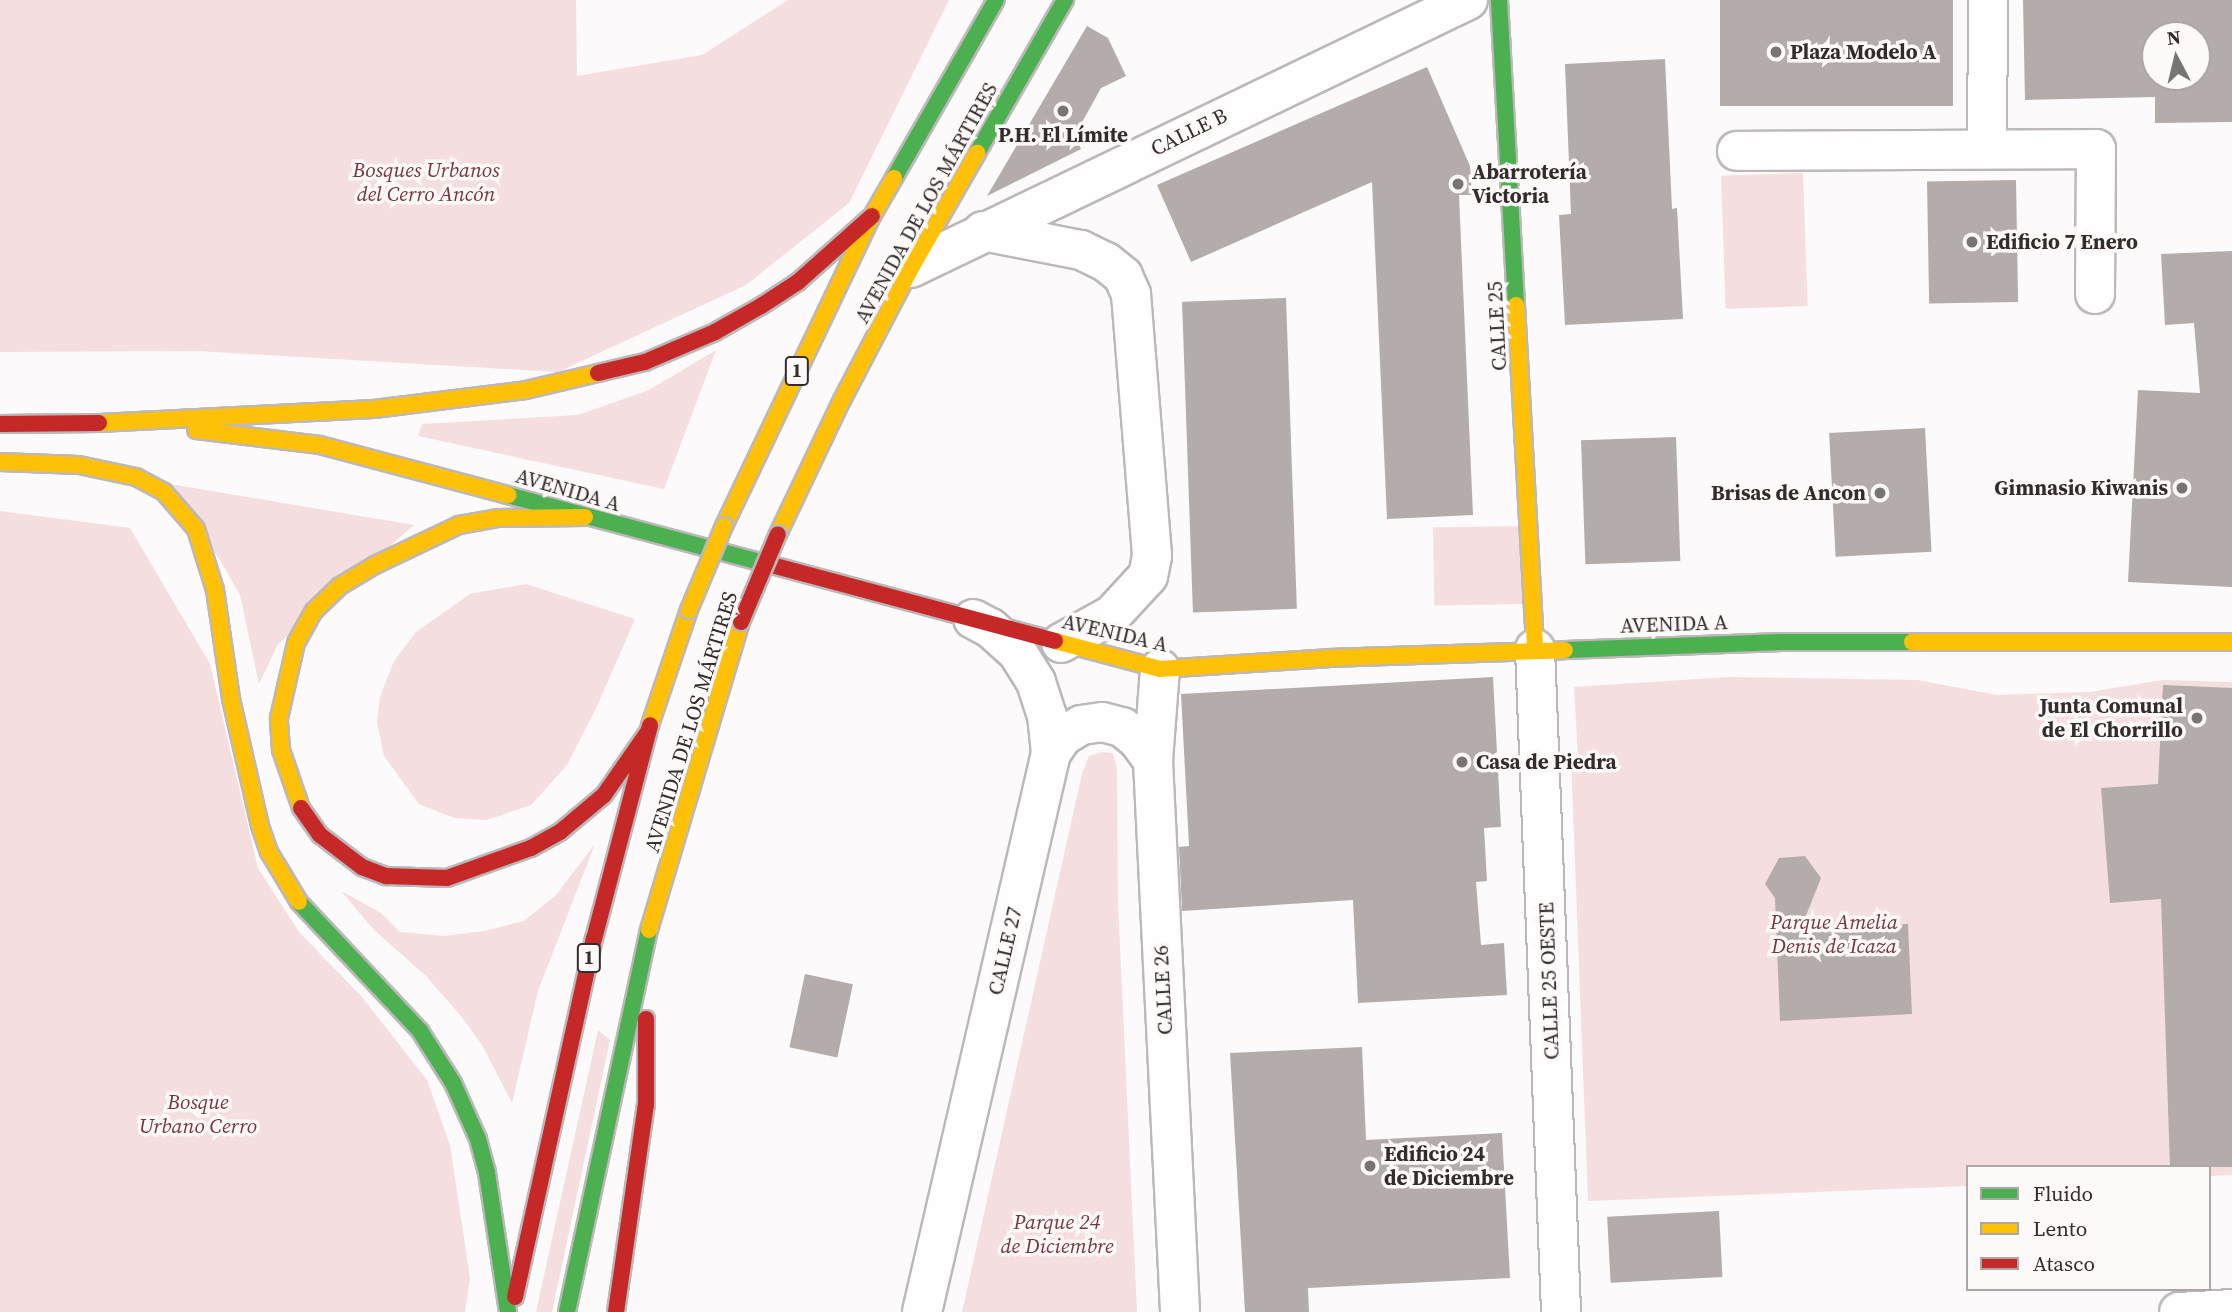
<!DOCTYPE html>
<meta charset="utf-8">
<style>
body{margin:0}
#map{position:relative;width:2232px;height:1312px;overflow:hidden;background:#fcfafa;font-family:"Source Serif 4",serif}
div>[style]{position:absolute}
.green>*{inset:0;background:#f4dee0;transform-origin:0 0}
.building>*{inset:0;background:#b4abab;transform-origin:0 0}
.roads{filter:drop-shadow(2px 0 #bcb8b9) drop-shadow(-2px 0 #bcb8b9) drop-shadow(0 2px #bcb8b9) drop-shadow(0 -2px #bcb8b9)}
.street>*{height:38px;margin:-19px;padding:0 19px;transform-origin:19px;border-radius:19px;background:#fffefe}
.fast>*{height:16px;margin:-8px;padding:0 8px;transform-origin:8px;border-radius:8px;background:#4caf50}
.slow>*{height:16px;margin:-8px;padding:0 8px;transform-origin:8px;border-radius:8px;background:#ffc107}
.jam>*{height:16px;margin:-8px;padding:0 8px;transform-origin:8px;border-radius:8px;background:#c62828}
.bridges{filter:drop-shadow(2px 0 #bcb8b9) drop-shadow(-2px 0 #bcb8b9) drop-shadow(0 2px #bcb8b9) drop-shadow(0 -2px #bcb8b9)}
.slow-bridge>*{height:16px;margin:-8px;padding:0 8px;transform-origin:8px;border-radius:8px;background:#ffc107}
.jam-bridge>*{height:16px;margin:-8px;padding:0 8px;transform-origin:8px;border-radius:8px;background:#c62828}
.dots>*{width:19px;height:19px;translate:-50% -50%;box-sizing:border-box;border:4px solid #fdf9f9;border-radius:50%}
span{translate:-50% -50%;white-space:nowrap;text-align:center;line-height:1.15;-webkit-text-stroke:7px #fdf9f9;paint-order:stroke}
.shield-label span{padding:2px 5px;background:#fdf9f9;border:2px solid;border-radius:5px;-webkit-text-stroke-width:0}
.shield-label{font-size:19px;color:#332c2c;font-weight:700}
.poi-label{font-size:21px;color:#332c2c;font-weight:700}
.left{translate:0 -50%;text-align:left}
.right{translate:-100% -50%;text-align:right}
.street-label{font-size:21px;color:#332c2c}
.park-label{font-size:21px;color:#76353e;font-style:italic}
.legend{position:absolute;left:1966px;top:1165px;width:245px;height:126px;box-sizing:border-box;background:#fdf9f9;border:2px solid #aca7a7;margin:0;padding:9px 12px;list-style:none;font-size:21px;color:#332c2c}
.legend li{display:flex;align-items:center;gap:14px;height:35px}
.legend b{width:35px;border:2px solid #aca7a7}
.north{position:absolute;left:2141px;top:21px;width:70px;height:70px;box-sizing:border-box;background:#fdf9f9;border:2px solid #aca7a7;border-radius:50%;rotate:353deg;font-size:19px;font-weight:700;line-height:28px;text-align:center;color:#332c2c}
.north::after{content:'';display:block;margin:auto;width:24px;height:32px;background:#797474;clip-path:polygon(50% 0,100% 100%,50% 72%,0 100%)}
</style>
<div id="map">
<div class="green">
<div style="clip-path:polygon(0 0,576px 0,577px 76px,702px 55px,788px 0,949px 0,849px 203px,746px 285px,558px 372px,197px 351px,0 352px)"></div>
<div style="left:1803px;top:173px;width:133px;height:82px;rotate:88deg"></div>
<div style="clip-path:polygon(716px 350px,664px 489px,418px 436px,422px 424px,578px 415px,649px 390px)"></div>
<div style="clip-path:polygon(164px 483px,414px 525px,278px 644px,259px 684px,240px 595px,220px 560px)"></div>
<div style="clip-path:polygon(0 511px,130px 528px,210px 664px,258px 868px,299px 932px,362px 997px,427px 1080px,450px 1145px,470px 1278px,465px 1312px,0 1312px)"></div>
<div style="left:1522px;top:526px;width:78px;height:89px;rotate:89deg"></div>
<div style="clip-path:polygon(526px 584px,635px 619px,598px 704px,567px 765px,531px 805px,487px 820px,454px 818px,419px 804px,384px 756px,377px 722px,380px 697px,394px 661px,416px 632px,470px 594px)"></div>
<div style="clip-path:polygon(1729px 677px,1917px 680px,1997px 695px,2090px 692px,2162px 680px,2232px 682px,2232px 1175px,2209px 1176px,2209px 1167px,1968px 1167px,1968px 1186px,1588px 1201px,1571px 757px,1578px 757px,1574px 687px)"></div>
<div style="clip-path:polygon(1102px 752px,1113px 753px,1117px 769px,1118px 904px,1137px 1312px,962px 1312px,1082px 774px,1089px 756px)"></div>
<div style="clip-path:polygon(595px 844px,538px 991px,512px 1103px,482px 1045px,461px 1016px,426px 976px,373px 929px,341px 891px,381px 913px,400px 932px,444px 936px,485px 931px,524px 921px,556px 895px)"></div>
<div style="clip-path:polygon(598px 1030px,610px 1040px,552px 1312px,536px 1312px)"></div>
</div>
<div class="building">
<div style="left:1720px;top:0;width:233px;height:106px"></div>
<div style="clip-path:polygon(evenodd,2023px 0,2232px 0,2232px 122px,2155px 123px,2155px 97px,2025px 100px,2023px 0,2155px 35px,2197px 35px,2197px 77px,2155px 77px,2155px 35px)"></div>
<div style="clip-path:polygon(1087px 26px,1108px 38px,1126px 76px,1101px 88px,1075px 135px,1081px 149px,987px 196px)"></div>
<div style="clip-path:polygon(1665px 59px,1672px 209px,1677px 208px,1683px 319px,1565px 325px,1559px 215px,1571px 214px,1565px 64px)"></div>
<div style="clip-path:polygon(1427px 67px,1470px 166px,1472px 195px,1459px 195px,1473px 515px,1387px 519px,1372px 182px,1191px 262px,1157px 185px)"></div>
<div style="left:2016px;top:180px;width:122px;height:89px;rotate:89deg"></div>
<div style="clip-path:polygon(2232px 251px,2232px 587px,2128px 582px,2138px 390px,2200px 393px,2194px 323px,2165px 325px,2161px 254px)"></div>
<div style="left:1286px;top:298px;width:311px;height:104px;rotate:88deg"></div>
<div style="left:1925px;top:428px;width:124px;height:96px;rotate:87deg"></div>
<div style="left:1676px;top:437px;width:124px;height:95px;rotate:88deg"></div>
<div style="clip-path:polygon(1493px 677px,1501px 827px,1484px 828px,1487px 881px,1476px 882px,1481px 945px,1504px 943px,1507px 995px,1358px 1003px,1353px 900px,1182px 911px,1179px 847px,1189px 846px,1181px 694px)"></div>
<div style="clip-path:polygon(2163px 685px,2232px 688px,2232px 1167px,2170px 1167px,2161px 899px,2110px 903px,2101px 788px,2158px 784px)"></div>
<div style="clip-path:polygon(1805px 856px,1821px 878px,1801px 928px,1908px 924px,1912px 1014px,1780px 1021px,1775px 898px,1765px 884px,1779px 858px)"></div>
<div style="left:805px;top:974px;width:49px;height:75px;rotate:12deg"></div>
<div style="clip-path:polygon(1362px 1047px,1366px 1140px,1502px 1133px,1510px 1278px,1308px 1288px,1309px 1312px,1245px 1312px,1230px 1053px)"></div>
<div style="left:1719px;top:1211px;width:66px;height:112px;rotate:87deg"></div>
</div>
<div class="roads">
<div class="street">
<div style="left:1987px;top:149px;width:149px;rotate:-89.6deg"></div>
<div style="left:1737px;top:151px;width:359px;rotate:-0.3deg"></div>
<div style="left:2096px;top:149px;width:145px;rotate:90.4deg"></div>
<div style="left:983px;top:231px;width:100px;rotate:11deg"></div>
<div style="left:1081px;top:250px;width:28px;rotate:26deg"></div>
<div style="left:1106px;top:262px;width:22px;rotate:39deg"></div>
<div style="left:1123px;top:276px;width:20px;rotate:66deg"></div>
<div style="left:1131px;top:294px;width:263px;rotate:85.4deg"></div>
<div style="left:1152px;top:556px;width:20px;rotate:101deg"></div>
<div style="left:1148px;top:576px;width:53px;rotate:132.7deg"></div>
<div style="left:1112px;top:615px;width:58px;rotate:151.2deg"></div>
<div style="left:911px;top:268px;width:618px;rotate:-25.69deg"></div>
<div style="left:1535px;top:649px;width:664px;rotate:87.75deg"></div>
<div style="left:1160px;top:669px;width:92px;rotate:94.4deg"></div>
<div style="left:1153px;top:761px;width:552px;rotate:87.19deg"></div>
<div style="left:1051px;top:753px;width:21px;rotate:-55deg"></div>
<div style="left:1063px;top:736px;width:21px;rotate:-31deg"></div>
<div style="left:1081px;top:725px;width:21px;rotate:-8deg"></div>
<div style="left:1102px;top:722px;width:21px;rotate:14deg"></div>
<div style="left:1122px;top:727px;width:21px;rotate:39deg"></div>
<div style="left:1138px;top:740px;width:26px;rotate:54deg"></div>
<div style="left:922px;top:1312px;width:574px;rotate:-77.01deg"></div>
<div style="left:1051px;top:753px;width:37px;rotate:-96deg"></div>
<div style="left:1047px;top:716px;width:36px;rotate:-108deg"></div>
<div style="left:1036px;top:682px;width:36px;rotate:-122deg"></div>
<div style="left:1017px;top:652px;width:36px;rotate:-138deg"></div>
<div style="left:990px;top:628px;width:19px;rotate:-152deg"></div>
<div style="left:2179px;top:1312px;width:53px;rotate:-3.2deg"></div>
</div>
<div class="fast">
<div style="left:1499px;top:0;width:305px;rotate:86.8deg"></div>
<div style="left:977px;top:153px;width:177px;rotate:-60.1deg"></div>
<div style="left:894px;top:178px;width:205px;rotate:-60.2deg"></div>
<div style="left:508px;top:495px;width:273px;rotate:14.9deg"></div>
<div style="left:1565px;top:650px;width:217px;rotate:-2.1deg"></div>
<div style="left:1782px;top:642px;width:130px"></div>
<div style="left:299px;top:902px;width:177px;rotate:46.8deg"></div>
<div style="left:420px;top:1031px;width:62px;rotate:57.6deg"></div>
<div style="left:453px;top:1083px;width:61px;rotate:65.9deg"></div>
<div style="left:478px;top:1139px;width:35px;rotate:75deg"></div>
<div style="left:487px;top:1173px;width:141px;rotate:81.4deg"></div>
<div style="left:567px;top:1312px;width:391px;rotate:-77.9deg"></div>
</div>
<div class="slow">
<div style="left:1516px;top:305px;width:345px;rotate:86.8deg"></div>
<div style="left:99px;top:423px;width:275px;rotate:-2.9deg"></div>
<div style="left:374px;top:409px;width:153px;rotate:-7.1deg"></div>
<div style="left:526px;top:390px;width:74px;rotate:-13.3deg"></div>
<div style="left:196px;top:430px;width:125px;rotate:6.9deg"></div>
<div style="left:320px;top:445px;width:195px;rotate:14.9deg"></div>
<div style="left:0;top:462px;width:79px;rotate:2.2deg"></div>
<div style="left:79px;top:465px;width:58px;rotate:11.9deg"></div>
<div style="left:136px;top:477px;width:32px;rotate:28deg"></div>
<div style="left:164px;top:492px;width:49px;rotate:49.1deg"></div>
<div style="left:196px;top:529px;width:64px;rotate:72.7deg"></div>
<div style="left:215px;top:590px;width:110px;rotate:81.6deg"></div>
<div style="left:231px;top:699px;width:130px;rotate:77.1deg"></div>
<div style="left:260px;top:826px;width:28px;rotate:71deg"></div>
<div style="left:269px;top:852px;width:58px;rotate:59deg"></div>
<div style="left:724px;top:526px;width:344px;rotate:-64.5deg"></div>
<div style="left:872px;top:216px;width:44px;rotate:-59.9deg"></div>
<div style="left:778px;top:534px;width:148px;rotate:-64.5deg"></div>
<div style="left:842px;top:400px;width:149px;rotate:-62.4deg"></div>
<div style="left:911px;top:268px;width:133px;rotate:-60.1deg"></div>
<div style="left:1055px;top:641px;width:109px;rotate:14.9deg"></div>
<div style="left:1160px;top:669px;width:168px;rotate:-3.7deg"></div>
<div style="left:1328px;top:658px;width:237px;rotate:-1.9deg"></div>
<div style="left:1912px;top:642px;width:320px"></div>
<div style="left:650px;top:725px;width:121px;rotate:-71.3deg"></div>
<div style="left:301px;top:808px;width:61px;rotate:-109deg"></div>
<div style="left:281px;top:750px;width:32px;rotate:-94deg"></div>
<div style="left:279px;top:718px;width:77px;rotate:-77.2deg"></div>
<div style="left:296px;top:643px;width:37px;rotate:-61deg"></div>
<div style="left:314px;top:611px;width:36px;rotate:-44deg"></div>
<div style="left:340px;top:586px;width:41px;rotate:-31deg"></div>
<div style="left:375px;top:565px;width:93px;rotate:-25.5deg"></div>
<div style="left:459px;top:525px;width:39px;rotate:-10deg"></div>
<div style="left:497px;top:518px;width:88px;rotate:-0.7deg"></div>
<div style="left:649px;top:930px;width:321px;rotate:-73.4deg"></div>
</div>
<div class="jam">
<div style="left:598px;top:373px;width:48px;rotate:-13.2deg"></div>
<div style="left:645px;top:362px;width:76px;rotate:-23.2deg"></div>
<div style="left:715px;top:332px;width:53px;rotate:-29.5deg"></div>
<div style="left:761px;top:306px;width:44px;rotate:-33deg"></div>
<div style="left:798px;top:282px;width:99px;rotate:-41.7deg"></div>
<div style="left:0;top:424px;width:99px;rotate:-0.6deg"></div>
<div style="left:772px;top:565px;width:293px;rotate:15deg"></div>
<div style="left:301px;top:808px;width:33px;rotate:55deg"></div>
<div style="left:320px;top:835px;width:53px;rotate:37.3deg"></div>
<div style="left:362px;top:867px;width:26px;rotate:21deg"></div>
<div style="left:386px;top:876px;width:61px;rotate:1.9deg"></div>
<div style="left:447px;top:878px;width:89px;rotate:-19.7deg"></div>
<div style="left:531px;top:848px;width:33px;rotate:-29deg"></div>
<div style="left:560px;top:832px;width:57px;rotate:-40.1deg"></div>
<div style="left:604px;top:795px;width:77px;rotate:-55.1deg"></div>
<div style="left:515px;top:1297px;width:367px;rotate:-77.6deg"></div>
<div style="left:594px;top:939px;width:221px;rotate:-75.3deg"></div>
<div style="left:616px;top:1312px;width:209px;rotate:-81.8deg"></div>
<div style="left:646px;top:1105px;width:86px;rotate:-90deg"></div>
</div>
</div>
<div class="bridges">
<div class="slow-bridge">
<div style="left:689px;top:610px;width:91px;rotate:-67.4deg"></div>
</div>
<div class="jam-bridge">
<div style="left:741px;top:622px;width:95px;rotate:-67.2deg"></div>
</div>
</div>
<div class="dots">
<div style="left:1776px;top:52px;background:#797474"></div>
<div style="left:1063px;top:111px;background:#797474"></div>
<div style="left:1458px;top:184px;background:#797474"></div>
<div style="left:1972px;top:242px;background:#797474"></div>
<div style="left:2182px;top:488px;background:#797474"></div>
<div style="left:1880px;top:493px;background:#797474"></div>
<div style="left:2197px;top:718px;background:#797474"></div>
<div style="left:1462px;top:762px;background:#797474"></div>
<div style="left:1370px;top:1166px;background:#797474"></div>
</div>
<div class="shield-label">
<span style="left:797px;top:371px">1</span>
<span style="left:589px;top:958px">1</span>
</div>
<div class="poi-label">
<span class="left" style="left:1790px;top:52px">Plaza Modelo A</span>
<span style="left:1063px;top:135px">P.H. El Límite</span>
<span class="left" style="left:1472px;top:184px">Abarrotería<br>Victoria</span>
<span class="left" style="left:1986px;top:242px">Edificio 7 Enero</span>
<span class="right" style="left:2168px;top:488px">Gimnasio Kiwanis</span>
<span class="right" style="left:1866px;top:493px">Brisas de Ancon</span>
<span class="right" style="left:2183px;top:718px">Junta Comunal<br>de El Chorrillo</span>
<span class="left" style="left:1476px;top:762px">Casa de Piedra</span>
<span class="left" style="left:1384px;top:1166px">Edificio 24<br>de Diciembre</span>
</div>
<div class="street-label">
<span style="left:1189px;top:132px;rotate:-26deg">CALLE B</span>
<span style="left:926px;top:203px;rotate:-61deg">AVENIDA DE LOS MÁRTIRES</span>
<span style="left:1497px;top:326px;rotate:-93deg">CALLE 25</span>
<span style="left:568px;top:490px;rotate:16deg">AVENIDA A</span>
<span style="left:1674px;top:624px;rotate:-2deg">AVENIDA A</span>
<span style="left:1115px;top:633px;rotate:13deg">AVENIDA A</span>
<span style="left:691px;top:722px;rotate:-73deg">AVENIDA DE LOS MÁRTIRES</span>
<span style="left:1005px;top:951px;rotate:-77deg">CALLE 27</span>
<span style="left:1549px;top:981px;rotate:-92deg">CALLE 25 OESTE</span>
<span style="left:1163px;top:990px;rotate:-93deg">CALLE 26</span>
</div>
<div class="park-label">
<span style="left:426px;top:182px">Bosques Urbanos<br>del Cerro Ancón</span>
<span style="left:1834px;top:934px">Parque Amelia<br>Denis de Icaza</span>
<span style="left:198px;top:1114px">Bosque<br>Urbano Cerro</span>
<span style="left:1057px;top:1234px">Parque 24<br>de Diciembre</span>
</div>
<ul class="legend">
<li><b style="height:9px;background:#4caf50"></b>Fluido</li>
<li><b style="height:9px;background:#ffc107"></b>Lento</li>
<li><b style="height:9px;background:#c62828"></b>Atasco</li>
</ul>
<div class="north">N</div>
</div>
